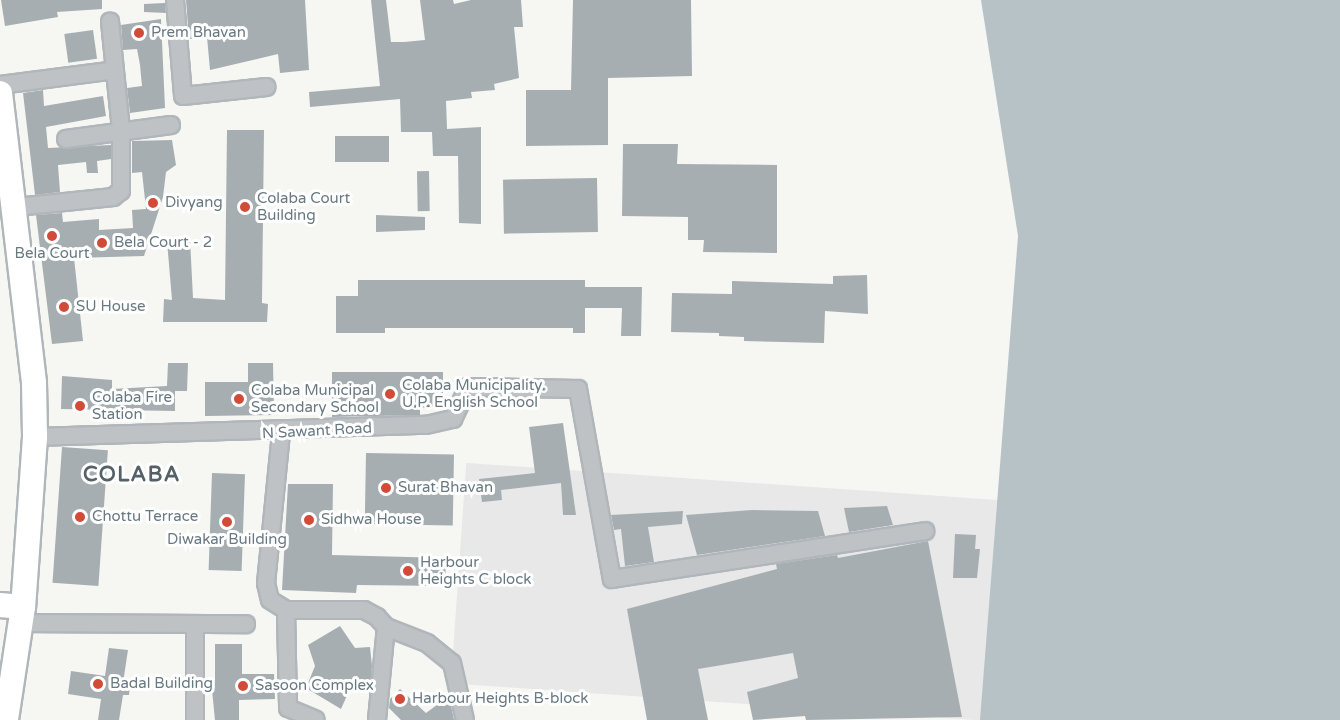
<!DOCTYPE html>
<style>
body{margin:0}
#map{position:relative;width:1340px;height:720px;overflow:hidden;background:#f6f6f3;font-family:"Varela Round",sans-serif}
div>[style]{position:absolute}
.built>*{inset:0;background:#e7e8e7;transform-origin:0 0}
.water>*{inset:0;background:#b6c2c5}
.building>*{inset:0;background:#a6aeb2;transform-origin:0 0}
.roads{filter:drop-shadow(2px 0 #b0b6ba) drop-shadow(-2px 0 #b0b6ba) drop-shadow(0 2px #b0b6ba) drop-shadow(0 -2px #b0b6ba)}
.minor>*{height:16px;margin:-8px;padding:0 8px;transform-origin:8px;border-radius:8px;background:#bec2c5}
.secondary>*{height:24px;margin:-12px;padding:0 12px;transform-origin:12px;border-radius:12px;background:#fff}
.dots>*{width:16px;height:16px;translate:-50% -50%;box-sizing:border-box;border:3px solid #fff;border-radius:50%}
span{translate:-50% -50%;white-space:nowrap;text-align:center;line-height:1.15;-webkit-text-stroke:6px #fff;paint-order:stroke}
.poi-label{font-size:15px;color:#687982}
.left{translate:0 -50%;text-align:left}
.street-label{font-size:15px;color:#687982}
.district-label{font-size:21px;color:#556167;font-weight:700;letter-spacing:1.5px}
</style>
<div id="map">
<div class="built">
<div style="left:997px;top:500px;width:221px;height:532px;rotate:94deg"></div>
</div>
<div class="water">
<div style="clip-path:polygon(981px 0,1340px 0,1340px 720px,980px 720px,1018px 236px)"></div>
</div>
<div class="building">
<div style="clip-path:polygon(1px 0,102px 0,102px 9px,57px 12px,58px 17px,5px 26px)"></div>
<div style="clip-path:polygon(186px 0,305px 0,309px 70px,280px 73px,278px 54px,210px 70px,207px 37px,189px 39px)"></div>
<div style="clip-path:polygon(371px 0,386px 0,391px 42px,404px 42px,425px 40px,420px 0,453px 0,454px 4px,471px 0,521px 0,523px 27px,514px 27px,519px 78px,494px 84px,495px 90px,471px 92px,472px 98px,446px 101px,447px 129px,481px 127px,481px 224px,459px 223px,458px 156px,433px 156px,432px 132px,401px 132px,400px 99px,310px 107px,309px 92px,380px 86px)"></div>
<div style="clip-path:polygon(573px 0,691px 0,692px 76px,608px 78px,608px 145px,526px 146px,526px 90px,571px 90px)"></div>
<div style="clip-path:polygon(165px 3px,166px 13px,144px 12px,144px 4px)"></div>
<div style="clip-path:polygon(161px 19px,165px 108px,130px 113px,127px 88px,142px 86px,140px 65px,137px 49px,123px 50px,121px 25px)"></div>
<div style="left:93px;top:30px;width:29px;height:29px;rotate:82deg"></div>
<div style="clip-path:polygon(43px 90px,44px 106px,103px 96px,106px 116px,46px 127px,48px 148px,111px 145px,111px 159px,97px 161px,98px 173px,87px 173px,86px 162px,58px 165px,60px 192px,35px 195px,23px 93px)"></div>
<div style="clip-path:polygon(227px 130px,264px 130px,262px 303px,268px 304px,267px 322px,163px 322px,164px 299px,172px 300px,167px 241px,190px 239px,193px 298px,225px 300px)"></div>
<div style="left:335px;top:136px;width:54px;height:26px"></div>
<div style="clip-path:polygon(172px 140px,176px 165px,166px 172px,163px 197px,144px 256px,74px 258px,83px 341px,52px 344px,36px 215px,62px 213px,63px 222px,99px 219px,99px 230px,133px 228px,132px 210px,146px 209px,142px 172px,132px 173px,132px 141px)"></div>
<div style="clip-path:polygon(623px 144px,678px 144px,677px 164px,777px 165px,777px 253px,703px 252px,704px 240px,688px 240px,688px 217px,622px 216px)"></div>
<div style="left:429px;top:171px;width:40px;height:12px;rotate:89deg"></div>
<div style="left:597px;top:178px;width:54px;height:94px;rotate:89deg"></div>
<div style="clip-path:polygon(376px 215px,425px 217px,425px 230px,376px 232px)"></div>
<div style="clip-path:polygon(867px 275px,868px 314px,825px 311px,824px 343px,744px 341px,744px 337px,719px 336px,719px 333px,671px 332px,672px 293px,732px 294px,732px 281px,833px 284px,833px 276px)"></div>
<div style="clip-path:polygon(358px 280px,585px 280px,585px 287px,642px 287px,641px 336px,621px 336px,622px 308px,585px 308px,585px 333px,573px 333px,573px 328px,385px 328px,385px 333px,336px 333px,336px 296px,358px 296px)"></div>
<div style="clip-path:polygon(168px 363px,188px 363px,187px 391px,175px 391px,175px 411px,61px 409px,62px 376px,112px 380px,112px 389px,167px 386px)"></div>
<div style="clip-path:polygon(248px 363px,273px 363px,274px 415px,205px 416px,205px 382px,248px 382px)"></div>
<div style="clip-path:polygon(332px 372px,443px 372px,443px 405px,420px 408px,420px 415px,332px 417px)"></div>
<div style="clip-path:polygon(563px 423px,576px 515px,563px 515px,561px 483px,501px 490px,502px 500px,482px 502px,479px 479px,535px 473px,529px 427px)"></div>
<div style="left:62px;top:447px;width:46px;height:136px;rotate:4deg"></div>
<div style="left:366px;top:453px;width:88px;height:71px;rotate:1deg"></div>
<div style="left:212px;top:473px;width:33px;height:97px;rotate:2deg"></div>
<div style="clip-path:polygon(288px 484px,333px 484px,332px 555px,446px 558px,445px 586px,357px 585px,356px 593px,282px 590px)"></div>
<div style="clip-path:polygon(887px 506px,893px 525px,849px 532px,844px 508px)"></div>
<div style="clip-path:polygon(752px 510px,818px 511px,825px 536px,697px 555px,686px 515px)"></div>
<div style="clip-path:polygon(683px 511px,682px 524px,648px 527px,654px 562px,625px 566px,621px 529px,614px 530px,611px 515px)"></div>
<div style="clip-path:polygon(955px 534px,976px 535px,975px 549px,980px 549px,977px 578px,953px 578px)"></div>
<div style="clip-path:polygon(928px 541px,962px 717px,806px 720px,805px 716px,753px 720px,747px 692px,798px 678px,793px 653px,698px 669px,708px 720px,647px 720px,627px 609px,777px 569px,776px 564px,837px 555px,838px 558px)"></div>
<div style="clip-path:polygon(340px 626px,355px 648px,370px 647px,372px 666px,370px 687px,349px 691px,341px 709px,306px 688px,315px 666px,308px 645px)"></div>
<div style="clip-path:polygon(215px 644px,242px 644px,242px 674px,274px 674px,275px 699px,239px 700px,239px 720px,215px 720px,211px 680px,215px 680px)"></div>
<div style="clip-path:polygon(109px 648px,128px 650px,123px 683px,130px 684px,129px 695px,123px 695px,119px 720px,98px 720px,101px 699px,68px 694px,71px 671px,105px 676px)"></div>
<div style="clip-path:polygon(400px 689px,426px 713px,449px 696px,454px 720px,401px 720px,389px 708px,390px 699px)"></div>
</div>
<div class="roads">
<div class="minor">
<div style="left:175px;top:0;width:96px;rotate:85.2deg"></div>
<div style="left:183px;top:96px;width:84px;rotate:-6.1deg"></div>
<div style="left:0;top:85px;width:116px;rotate:-7.4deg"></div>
<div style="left:66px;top:139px;width:106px;rotate:-7.6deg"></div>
<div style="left:16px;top:207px;width:98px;rotate:-5.9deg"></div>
<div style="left:113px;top:197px;width:10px;rotate:-37deg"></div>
<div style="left:121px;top:191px;width:61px;rotate:-90deg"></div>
<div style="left:121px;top:130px;width:109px;rotate:-95.8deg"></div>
<div style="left:281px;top:433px;width:151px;rotate:95.7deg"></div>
<div style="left:266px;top:583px;width:17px;rotate:77deg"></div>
<div style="left:270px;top:600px;width:19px;rotate:32deg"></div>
<div style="left:286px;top:610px;width:78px"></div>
<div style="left:364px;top:610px;width:15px;rotate:28deg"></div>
<div style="left:377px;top:617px;width:13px;rotate:48deg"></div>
<div style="left:386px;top:627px;width:44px;rotate:21.3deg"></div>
<div style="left:427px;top:643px;width:32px;rotate:39deg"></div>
<div style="left:452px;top:663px;width:58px;rotate:77.2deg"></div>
<div style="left:35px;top:437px;width:391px;rotate:-1.8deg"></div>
<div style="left:426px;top:425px;width:28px;rotate:-13deg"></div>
<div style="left:453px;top:419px;width:35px;rotate:-65deg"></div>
<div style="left:468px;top:387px;width:110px;rotate:1deg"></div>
<div style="left:578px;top:389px;width:193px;rotate:79.9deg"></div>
<div style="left:612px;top:579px;width:317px;rotate:-8.7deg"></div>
<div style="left:286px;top:610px;width:98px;rotate:88.8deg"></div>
<div style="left:288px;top:708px;width:30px;rotate:23deg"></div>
<div style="left:21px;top:623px;width:225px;rotate:0.3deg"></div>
<div style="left:195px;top:720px;width:96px;rotate:-90deg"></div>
<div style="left:377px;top:720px;width:93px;rotate:-84.5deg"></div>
</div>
<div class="secondary">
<div style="left:0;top:93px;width:292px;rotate:83.3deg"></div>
<div style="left:34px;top:383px;width:54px;rotate:88.9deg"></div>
<div style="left:35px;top:437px;width:170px;rotate:94deg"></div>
<div style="left:23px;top:607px;width:114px;rotate:98.6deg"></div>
<div style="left:0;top:605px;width:23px;rotate:5deg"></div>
</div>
</div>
<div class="dots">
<div style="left:139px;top:33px;background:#d24b38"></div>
<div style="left:153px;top:203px;background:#d24b38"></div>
<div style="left:245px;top:207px;background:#d24b38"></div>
<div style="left:52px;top:236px;background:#d24b38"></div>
<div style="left:102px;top:243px;background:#d24b38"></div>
<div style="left:64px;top:307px;background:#d24b38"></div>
<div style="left:390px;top:394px;background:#d24b38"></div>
<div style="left:239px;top:399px;background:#d24b38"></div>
<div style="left:80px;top:406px;background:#d24b38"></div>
<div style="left:386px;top:488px;background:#d24b38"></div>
<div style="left:80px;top:517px;background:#d24b38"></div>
<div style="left:309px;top:520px;background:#d24b38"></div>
<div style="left:227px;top:522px;background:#d24b38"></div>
<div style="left:408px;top:571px;background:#d24b38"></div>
<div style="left:98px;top:684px;background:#d24b38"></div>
<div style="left:243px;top:686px;background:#d24b38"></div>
<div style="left:400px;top:699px;background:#d24b38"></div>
</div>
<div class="poi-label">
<span class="left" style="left:151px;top:33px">Prem Bhavan</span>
<span class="left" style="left:257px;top:207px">Colaba Court<br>Building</span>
<span class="left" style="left:165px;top:203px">Divyang</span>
<span class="left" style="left:114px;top:243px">Bela Court - 2</span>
<span style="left:52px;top:254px">Bela Court</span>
<span class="left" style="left:76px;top:307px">SU House</span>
<span class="left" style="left:402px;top:394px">Colaba Municipality.<br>U.P. English School</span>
<span class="left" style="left:251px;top:399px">Colaba Municipal<br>Secondary School</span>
<span class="left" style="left:92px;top:406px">Colaba Fire<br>Station</span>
<span class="left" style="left:398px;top:488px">Surat Bhavan</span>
<span class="left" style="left:92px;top:517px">Chottu Terrace</span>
<span class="left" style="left:321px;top:520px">Sidhwa House</span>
<span style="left:227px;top:540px">Diwakar Building</span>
<span class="left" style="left:420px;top:571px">Harbour<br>Heights C block</span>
<span class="left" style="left:110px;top:684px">Badal Building</span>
<span class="left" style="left:255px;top:686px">Sasoon Complex</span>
<span class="left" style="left:412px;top:699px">Harbour Heights B-block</span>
</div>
<div class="street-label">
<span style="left:317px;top:431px;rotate:-3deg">N Sawant Road</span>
</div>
<div class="district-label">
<span style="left:132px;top:475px">COLABA</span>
</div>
</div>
